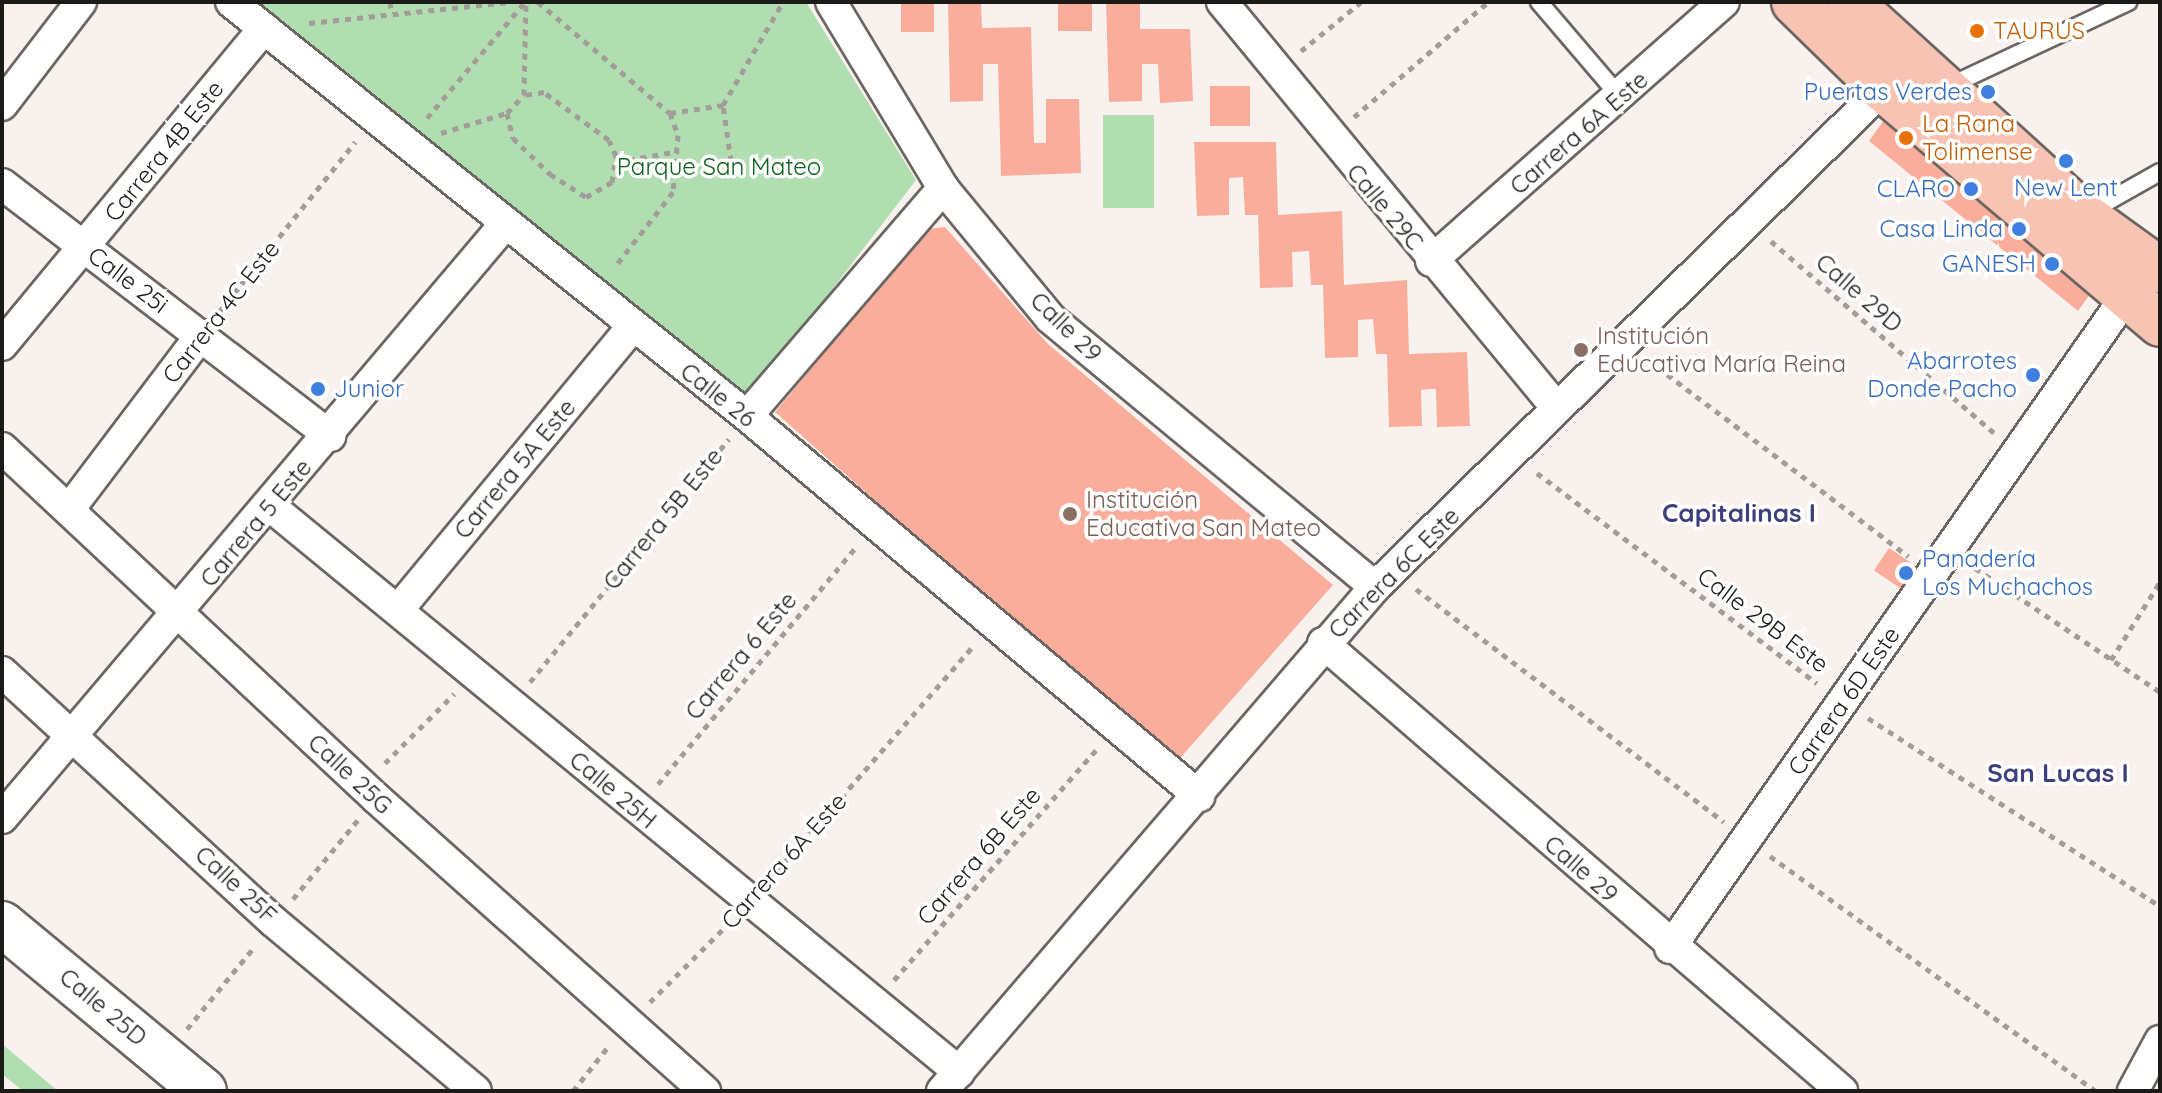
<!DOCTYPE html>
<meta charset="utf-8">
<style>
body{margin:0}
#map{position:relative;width:2162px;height:1093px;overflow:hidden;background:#f9f1ed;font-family:Quicksand,sans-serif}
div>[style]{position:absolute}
.green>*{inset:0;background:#b0deb1;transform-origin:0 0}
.building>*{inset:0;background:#fbad9c;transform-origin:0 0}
.path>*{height:5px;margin-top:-2.5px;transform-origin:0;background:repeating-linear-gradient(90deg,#a29d99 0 6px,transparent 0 12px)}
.roads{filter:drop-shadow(2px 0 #6c6662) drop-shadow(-2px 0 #6c6662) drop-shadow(0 2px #6c6662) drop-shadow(0 -2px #6c6662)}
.service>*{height:16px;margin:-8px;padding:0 8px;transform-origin:8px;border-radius:8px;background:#fff}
.minor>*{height:30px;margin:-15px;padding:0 15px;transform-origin:15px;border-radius:15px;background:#fff}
.secondary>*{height:44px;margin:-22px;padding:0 22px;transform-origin:22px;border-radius:22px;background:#fff}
.primary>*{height:44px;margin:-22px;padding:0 22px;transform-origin:22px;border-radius:22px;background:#f8c3b3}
.dots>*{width:22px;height:22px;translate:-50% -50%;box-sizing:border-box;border:4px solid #fff;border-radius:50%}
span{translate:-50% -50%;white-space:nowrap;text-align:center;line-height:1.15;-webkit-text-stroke:7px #fff;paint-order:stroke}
.food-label{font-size:24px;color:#c56008}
.left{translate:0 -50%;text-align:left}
.shop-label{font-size:24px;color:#366cbe}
.right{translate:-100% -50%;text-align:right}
.street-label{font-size:24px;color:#1c1a18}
.park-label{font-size:24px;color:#126320}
.education-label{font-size:24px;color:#785e54}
.neighbourhood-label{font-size:26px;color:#3d407d;font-weight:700}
.frame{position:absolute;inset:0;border:4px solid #1c1a18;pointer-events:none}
</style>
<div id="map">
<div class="green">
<div style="clip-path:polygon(259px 2px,806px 2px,916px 180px,749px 398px)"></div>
<div style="left:1103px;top:115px;width:51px;height:93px"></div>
<div style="clip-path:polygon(2px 1044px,58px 1091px,23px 1091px,2px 1074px)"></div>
</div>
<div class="building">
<div style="left:901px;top:2px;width:33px;height:30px"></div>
<div style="clip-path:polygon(948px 2px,981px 2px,982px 28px,1031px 27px,1034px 143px,1046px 143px,1046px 99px,1079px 99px,1081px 173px,1001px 176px,998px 64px,983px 64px,983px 101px,950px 102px)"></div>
<div style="left:1058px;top:2px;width:34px;height:29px"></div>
<div style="clip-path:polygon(1106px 2px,1140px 2px,1140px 29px,1190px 29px,1193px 101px,1160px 103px,1158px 64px,1142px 64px,1142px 101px,1109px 102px)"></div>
<div style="left:1210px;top:86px;width:40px;height:40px"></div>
<div style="clip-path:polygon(1894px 106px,2098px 283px,2078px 311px,1869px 141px)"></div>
<div style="clip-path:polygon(1194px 142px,1276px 142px,1278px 215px,1342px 211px,1344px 285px,1407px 280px,1409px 354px,1467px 352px,1470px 426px,1437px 427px,1436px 389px,1428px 389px,1421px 390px,1422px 426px,1389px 427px,1387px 354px,1376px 354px,1373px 319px,1358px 320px,1358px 357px,1325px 358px,1323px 285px,1311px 285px,1309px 251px,1292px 252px,1293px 287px,1260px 288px,1258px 215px,1245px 215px,1243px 177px,1229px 178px,1229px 215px,1197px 216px)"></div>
<div style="clip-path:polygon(945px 227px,1047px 343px,1333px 585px,1174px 765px,775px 412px,927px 229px)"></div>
<div style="left:1889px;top:548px;width:40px;height:27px;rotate:34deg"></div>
</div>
<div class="path">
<div style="left:390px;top:2px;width:12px;rotate:81deg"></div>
<div style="left:538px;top:2px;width:172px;rotate:40.1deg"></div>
<div style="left:670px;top:113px;width:23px;rotate:70deg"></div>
<div style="left:678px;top:135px;width:57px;rotate:95deg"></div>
<div style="left:673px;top:192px;width:96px;rotate:127.8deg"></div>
<div style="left:309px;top:23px;width:201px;rotate:-6deg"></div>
<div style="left:1301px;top:51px;width:77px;rotate:-39.2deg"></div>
<div style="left:507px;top:113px;width:26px;rotate:77deg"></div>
<div style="left:513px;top:138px;width:52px;rotate:44.2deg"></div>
<div style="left:550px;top:174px;width:43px;rotate:32.6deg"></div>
<div style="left:586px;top:197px;width:30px;rotate:-30deg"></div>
<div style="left:612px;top:182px;width:26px;rotate:-81deg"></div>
<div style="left:616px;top:156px;width:17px;rotate:-114deg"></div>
<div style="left:609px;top:140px;width:81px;rotate:-143.6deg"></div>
<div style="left:544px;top:92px;width:20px;rotate:171deg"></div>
<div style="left:670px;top:113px;width:54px;rotate:-8.6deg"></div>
<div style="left:723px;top:105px;width:119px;rotate:-59.8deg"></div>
<div style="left:1354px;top:117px;width:177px;rotate:-40.6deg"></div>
<div style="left:427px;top:118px;width:152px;rotate:-49.8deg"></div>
<div style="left:441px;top:133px;width:69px;rotate:-16.9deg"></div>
<div style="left:507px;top:113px;width:25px;rotate:-47deg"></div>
<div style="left:524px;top:95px;width:93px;rotate:-88.8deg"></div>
<div style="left:617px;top:162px;width:63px;rotate:-10.1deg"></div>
<div style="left:680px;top:167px;width:51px;rotate:-6.7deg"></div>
<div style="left:731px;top:161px;width:57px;rotate:-98.1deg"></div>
<div style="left:1771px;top:241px;width:294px;rotate:40.7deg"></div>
<div style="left:219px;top:312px;width:218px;rotate:-51.3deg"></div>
<div style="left:1648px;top:360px;width:326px;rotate:37deg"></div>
<div style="left:1537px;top:473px;width:350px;rotate:36.9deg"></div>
<div style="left:1975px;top:568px;width:223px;rotate:33.8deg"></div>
<div style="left:1416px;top:589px;width:386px;rotate:37.1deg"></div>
<div style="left:2111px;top:660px;width:92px;rotate:-57.9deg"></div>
<div style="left:530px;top:682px;width:314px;rotate:-50.7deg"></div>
<div style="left:1868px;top:718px;width:347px;rotate:32.8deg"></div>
<div style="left:385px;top:763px;width:98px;rotate:-45deg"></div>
<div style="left:658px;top:784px;width:310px;rotate:-50.1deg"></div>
<div style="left:1770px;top:856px;width:402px;rotate:35.8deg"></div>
<div style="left:770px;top:879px;width:310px;rotate:-48.9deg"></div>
<div style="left:293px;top:899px;width:102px;rotate:-50.6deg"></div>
<div style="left:894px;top:980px;width:306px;rotate:-48.7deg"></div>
<div style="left:650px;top:1002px;width:115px;rotate:-45deg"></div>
<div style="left:187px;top:1029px;width:106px;rotate:-50.7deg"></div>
<div style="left:573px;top:1091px;width:56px;rotate:-51.5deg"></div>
</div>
<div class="roads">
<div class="service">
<div style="left:1539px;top:2px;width:126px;rotate:49.5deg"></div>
<div style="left:1949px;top:86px;width:198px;rotate:-25.1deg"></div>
<div style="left:2089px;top:212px;width:81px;rotate:-29.4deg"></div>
</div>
<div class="minor">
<div style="left:231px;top:2px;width:662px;rotate:38.74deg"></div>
<div style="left:747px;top:416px;width:591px;rotate:40.05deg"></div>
<div style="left:831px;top:2px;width:217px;rotate:58.9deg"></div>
<div style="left:943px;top:188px;width:168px;rotate:50.5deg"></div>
<div style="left:1050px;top:318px;width:422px;rotate:39.6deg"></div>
<div style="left:1222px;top:2px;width:524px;rotate:50.5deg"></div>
<div style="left:2px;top:105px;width:130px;rotate:-52.5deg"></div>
<div style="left:2px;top:184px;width:414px;rotate:37.5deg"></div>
<div style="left:1431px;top:261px;width:391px;rotate:-41.5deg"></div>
<div style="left:2px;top:345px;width:411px;rotate:-50.4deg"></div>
<div style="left:747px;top:416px;width:301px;rotate:-49.3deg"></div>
<div style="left:2px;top:448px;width:512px;rotate:43.1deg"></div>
<div style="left:376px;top:798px;width:441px;rotate:41.7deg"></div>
<div style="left:270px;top:506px;width:892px;rotate:39.4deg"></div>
<div style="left:71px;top:507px;width:216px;rotate:-52.9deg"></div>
<div style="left:398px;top:610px;width:367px;rotate:-50.4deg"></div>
<div style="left:1323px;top:643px;width:686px;rotate:40.8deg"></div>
<div style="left:2px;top:672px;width:369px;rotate:42.6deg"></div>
<div style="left:274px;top:922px;width:263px;rotate:39.9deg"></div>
<div style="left:2px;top:818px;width:778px;rotate:-49.74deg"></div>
<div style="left:1670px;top:948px;width:797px;rotate:-55.01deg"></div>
<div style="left:942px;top:1091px;width:664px;rotate:-49.33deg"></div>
<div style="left:1375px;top:587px;width:711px;rotate:-44.43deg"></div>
<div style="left:2133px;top:1091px;width:57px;rotate:-61.6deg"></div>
</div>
<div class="secondary">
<div style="left:2px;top:924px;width:262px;rotate:39.6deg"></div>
</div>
<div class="primary">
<div style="left:1794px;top:2px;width:124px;rotate:44.3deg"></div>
<div style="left:1883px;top:89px;width:363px;rotate:40.3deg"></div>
<div style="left:1850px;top:2px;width:316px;rotate:42.3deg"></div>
<div style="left:2084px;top:215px;width:94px;rotate:35.9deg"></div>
</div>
</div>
<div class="dots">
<div style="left:1977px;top:31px;background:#e8710a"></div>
<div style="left:1988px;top:92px;background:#3f7fe0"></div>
<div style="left:1906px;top:138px;background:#e8710a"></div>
<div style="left:2066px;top:161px;background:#3f7fe0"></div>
<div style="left:1971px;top:189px;background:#3f7fe0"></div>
<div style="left:2019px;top:229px;background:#3f7fe0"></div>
<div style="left:2052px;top:264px;background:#3f7fe0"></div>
<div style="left:1581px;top:350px;background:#8d6e63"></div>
<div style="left:2033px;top:375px;background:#3f7fe0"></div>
<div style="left:318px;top:389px;background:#3f7fe0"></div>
<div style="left:1070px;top:514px;background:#8d6e63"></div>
<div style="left:1906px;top:573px;background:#3f7fe0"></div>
</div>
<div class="food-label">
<span class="left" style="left:1993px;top:31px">TAURUS</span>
<span class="left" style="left:1922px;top:138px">La Rana<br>Tolimense</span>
</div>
<div class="shop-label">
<span class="right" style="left:1972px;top:92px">Puertas Verdes</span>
<span style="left:2066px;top:188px">New Lent</span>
<span class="right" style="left:1955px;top:189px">CLARO</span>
<span class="right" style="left:2003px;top:229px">Casa Linda</span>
<span class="right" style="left:2036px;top:264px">GANESH</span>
<span class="right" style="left:2017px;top:375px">Abarrotes<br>Donde Pacho</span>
<span class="left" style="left:334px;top:389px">Junior</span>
<span class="left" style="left:1922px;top:573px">Panadería<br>Los Muchachos</span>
</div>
<div class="street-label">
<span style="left:1579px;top:133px;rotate:-41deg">Carrera 6A Este</span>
<span style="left:164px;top:151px;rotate:-51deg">Carrera 4B Este</span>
<span style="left:1385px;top:207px;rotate:50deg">Calle 29C</span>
<span style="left:128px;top:280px;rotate:37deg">Calle 25i</span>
<span style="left:1859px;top:293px;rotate:41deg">Calle 29D</span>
<span style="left:221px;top:312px;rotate:-52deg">Carrera 4C Este</span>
<span style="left:1066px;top:327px;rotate:44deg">Calle 29</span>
<span style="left:718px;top:395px;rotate:38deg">Calle 26</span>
<span style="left:515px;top:469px;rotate:-50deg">Carrera 5A Este</span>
<span style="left:663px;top:519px;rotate:-51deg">Carrera 5B Este</span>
<span style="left:256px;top:523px;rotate:-50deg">Carrera 5 Este</span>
<span style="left:1394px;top:573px;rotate:-45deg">Carrera 6C Este</span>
<span style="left:1763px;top:620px;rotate:37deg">Calle 29B Este</span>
<span style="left:741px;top:656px;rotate:-50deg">Carrera 6 Este</span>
<span style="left:1844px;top:701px;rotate:-55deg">Carrera 6D Este</span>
<span style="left:350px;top:774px;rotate:43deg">Calle 25G</span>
<span style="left:613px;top:790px;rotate:40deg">Calle 25H</span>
<span style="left:979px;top:856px;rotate:-49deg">Carrera 6B Este</span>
<span style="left:784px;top:861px;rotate:-48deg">Carrera 6A Este</span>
<span style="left:1581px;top:869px;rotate:41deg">Calle 29</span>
<span style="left:236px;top:885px;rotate:43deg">Calle 25F</span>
<span style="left:103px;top:1007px;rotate:40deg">Calle 25D</span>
</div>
<div class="park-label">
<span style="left:719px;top:167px">Parque San Mateo</span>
</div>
<div class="education-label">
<span class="left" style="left:1597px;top:350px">Institución<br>Educativa María Reina</span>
<span class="left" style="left:1086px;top:514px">Institución<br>Educativa San Mateo</span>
</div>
<div class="neighbourhood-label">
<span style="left:1739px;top:513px">Capitalinas I</span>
<span style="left:2058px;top:773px">San Lucas I</span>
</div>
<div class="frame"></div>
</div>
